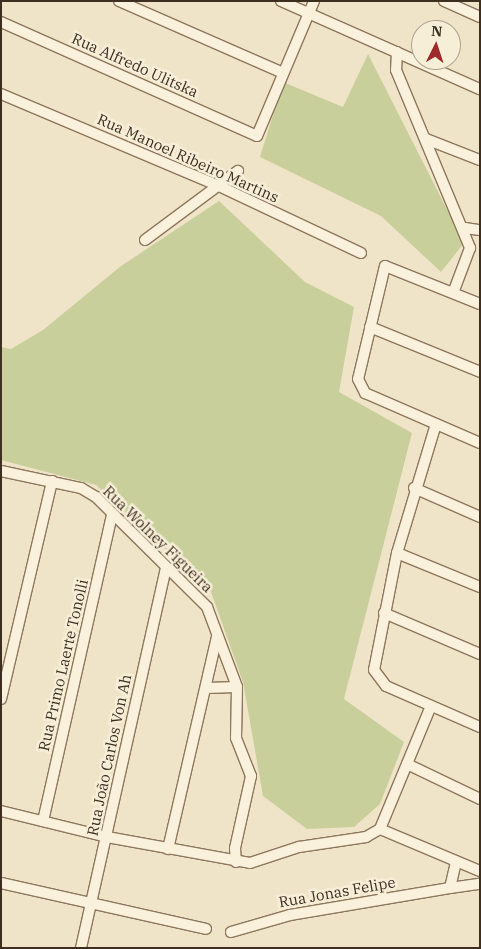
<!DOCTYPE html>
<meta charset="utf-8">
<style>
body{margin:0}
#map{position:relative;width:481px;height:949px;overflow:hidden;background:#f0e4c8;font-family:"IBM Plex Serif",serif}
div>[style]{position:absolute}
.green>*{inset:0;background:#c9cf9b}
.roads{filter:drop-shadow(1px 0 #8d765c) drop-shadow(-1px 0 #8d765c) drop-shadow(0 1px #8d765c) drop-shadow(0 -1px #8d765c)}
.minor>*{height:10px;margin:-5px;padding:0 5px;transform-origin:5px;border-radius:5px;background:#faf1dc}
span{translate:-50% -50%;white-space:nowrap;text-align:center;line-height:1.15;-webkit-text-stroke:5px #f7eed8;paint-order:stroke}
.street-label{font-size:15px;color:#3d2e20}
.frame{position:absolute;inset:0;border:2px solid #3d2e20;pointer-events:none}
.north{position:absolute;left:411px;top:20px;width:50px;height:50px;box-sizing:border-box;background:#f7eed8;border:1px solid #ada18e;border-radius:50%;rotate:4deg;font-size:14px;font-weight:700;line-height:20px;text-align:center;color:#3d2e20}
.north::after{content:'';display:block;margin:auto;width:18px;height:22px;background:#9e2a2b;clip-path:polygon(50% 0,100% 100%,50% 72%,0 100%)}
</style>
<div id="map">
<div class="green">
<div style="clip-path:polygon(368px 54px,464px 243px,441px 272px,381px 216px,260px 157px,283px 82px,343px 107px)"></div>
<div style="clip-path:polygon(219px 201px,305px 282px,354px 307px,339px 392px,412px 433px,344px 699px,404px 742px,380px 804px,354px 827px,307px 829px,263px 796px,243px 682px,211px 592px,96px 485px,1px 460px,1px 347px,11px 349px,43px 330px,121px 266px)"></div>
</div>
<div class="roads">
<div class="minor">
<div style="left:119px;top:1px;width:179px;rotate:23.7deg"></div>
<div style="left:281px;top:1px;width:218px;rotate:23.9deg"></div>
<div style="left:444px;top:1px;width:39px;rotate:24deg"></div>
<div style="left:1px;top:22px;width:280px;rotate:24deg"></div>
<div style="left:257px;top:136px;width:147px;rotate:-67.1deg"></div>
<div style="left:397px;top:52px;width:18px;rotate:93deg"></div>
<div style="left:396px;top:70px;width:193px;rotate:67.4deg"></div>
<div style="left:470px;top:248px;width:48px;rotate:110.7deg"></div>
<div style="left:1px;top:94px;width:237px;rotate:22.9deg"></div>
<div style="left:219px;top:186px;width:157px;rotate:25.3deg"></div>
<div style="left:426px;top:139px;width:58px;rotate:21.3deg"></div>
<div style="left:465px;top:228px;width:15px;rotate:8deg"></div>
<div style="left:145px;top:240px;width:116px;rotate:-36.6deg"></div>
<div style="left:480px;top:304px;width:102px;rotate:-158.2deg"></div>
<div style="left:385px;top:266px;width:116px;rotate:103.4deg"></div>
<div style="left:358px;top:379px;width:16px;rotate:63deg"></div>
<div style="left:365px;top:393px;width:125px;rotate:23.5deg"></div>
<div style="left:370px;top:327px;width:119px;rotate:22.2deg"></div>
<div style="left:436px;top:424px;width:135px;rotate:106.8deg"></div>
<div style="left:397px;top:553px;width:119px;rotate:101.1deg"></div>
<div style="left:374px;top:670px;width:20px;rotate:53deg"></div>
<div style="left:386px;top:686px;width:103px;rotate:23.6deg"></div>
<div style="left:1px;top:471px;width:82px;rotate:12deg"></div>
<div style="left:81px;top:488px;width:17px;rotate:31deg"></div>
<div style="left:96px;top:497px;width:156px;rotate:44.7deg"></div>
<div style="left:207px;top:607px;width:85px;rotate:69.4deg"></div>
<div style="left:237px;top:687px;width:51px;rotate:91.1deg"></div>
<div style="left:236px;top:738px;width:41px;rotate:68.5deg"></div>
<div style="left:251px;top:776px;width:74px;rotate:102.5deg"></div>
<div style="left:235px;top:848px;width:14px;rotate:86deg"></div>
<div style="left:414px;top:488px;width:72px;rotate:23.7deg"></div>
<div style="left:397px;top:553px;width:90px;rotate:22.3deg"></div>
<div style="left:384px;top:613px;width:104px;rotate:23.1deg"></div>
<div style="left:206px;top:688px;width:31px;rotate:-2deg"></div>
<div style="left:1px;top:699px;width:224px;rotate:-76.8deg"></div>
<div style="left:407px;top:764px;width:81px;rotate:25.6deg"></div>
<div style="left:1px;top:811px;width:109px;rotate:13.8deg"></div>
<div style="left:107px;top:837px;width:145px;rotate:10.3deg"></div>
<div style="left:250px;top:863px;width:52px;rotate:-18.1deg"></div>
<div style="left:299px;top:847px;width:68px;rotate:-8.5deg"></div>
<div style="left:366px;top:837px;width:16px;rotate:-30deg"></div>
<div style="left:43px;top:821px;width:314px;rotate:-77.3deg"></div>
<div style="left:380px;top:829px;width:133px;rotate:-67.5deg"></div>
<div style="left:380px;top:829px;width:108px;rotate:22.8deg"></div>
<div style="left:168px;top:849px;width:219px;rotate:-77deg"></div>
<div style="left:1px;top:883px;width:210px;rotate:12.6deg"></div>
<div style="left:450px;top:888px;width:30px;rotate:-8deg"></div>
<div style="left:231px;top:932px;width:61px;rotate:-16.1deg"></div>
<div style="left:290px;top:915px;width:162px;rotate:-9.6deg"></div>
<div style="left:450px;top:888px;width:27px;rotate:-77deg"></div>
<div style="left:81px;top:948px;width:389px;rotate:-77.4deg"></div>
</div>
</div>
<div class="street-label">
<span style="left:135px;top:65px;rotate:24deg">Rua Alfredo Ulitska</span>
<span style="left:188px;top:158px;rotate:24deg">Rua Manoel Ribeiro Martins</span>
<span style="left:158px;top:539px;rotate:44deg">Rua Wolney Figueira</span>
<span style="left:63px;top:665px;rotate:-77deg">Rua Primo Laerte Tonolli</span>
<span style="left:109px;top:755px;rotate:-78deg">Rua João Carlos Von Ah</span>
<span style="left:337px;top:892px;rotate:-10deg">Rua Jonas Felipe</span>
</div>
<div class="frame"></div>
<div class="north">N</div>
</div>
